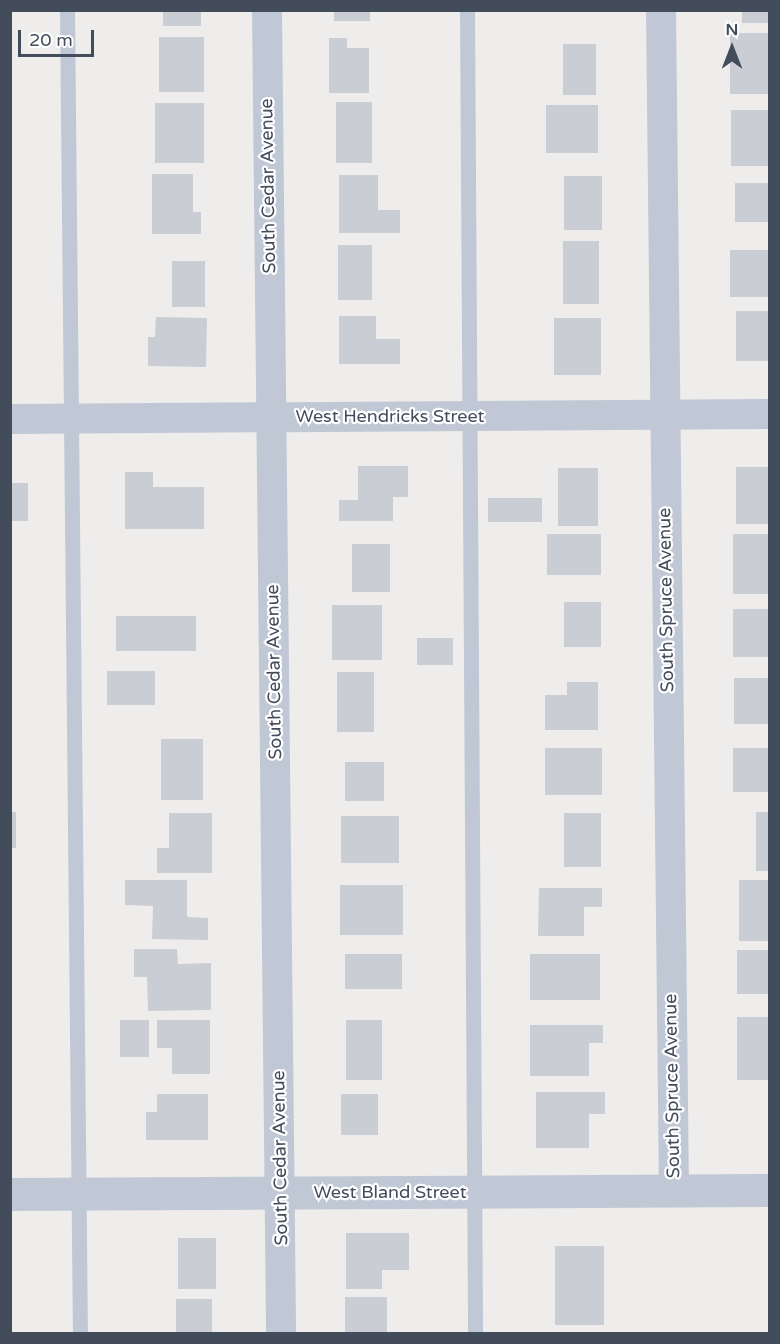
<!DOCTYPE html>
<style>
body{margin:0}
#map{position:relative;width:780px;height:1344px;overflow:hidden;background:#efedec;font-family:"Varela Round",sans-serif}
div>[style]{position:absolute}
.building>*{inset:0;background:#cbcdd5;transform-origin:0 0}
.service>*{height:15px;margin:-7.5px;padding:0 7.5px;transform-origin:7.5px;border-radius:7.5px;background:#c1c8d5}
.minor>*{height:30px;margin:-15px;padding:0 15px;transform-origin:15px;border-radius:15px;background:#c1c8d5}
.tertiary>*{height:33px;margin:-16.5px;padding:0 16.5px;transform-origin:16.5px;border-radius:16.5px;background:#c1c8d5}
span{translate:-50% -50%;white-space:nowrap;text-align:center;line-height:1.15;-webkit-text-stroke:4.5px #fff;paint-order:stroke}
.street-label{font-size:18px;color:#434c5b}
.frame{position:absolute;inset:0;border:12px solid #434c5b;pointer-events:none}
.north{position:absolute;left:702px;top:18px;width:60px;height:60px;-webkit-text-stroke:4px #fff;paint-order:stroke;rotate:0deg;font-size:16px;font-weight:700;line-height:24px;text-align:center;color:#434c5b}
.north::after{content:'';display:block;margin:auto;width:21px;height:27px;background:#434c5b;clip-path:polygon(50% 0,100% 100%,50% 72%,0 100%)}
.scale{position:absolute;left:18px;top:30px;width:76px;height:27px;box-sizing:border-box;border:3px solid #434c5b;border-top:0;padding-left:8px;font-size:18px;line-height:21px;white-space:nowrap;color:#434c5b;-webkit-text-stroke:4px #fff;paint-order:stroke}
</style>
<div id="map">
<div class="building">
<div style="left:163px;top:10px;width:38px;height:16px"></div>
<div style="left:334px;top:10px;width:36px;height:11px"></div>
<div style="left:742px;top:10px;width:28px;height:13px"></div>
<div style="left:730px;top:33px;width:40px;height:61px"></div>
<div style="left:159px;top:37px;width:45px;height:55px"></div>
<div style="clip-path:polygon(329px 38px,347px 38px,347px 48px,369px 48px,369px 93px,329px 93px)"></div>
<div style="left:563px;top:44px;width:33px;height:51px"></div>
<div style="left:336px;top:102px;width:36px;height:61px"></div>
<div style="left:155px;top:103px;width:49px;height:60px"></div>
<div style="left:546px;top:105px;width:52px;height:48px"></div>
<div style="left:731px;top:110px;width:39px;height:56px"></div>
<div style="clip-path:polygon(152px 174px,193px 174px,193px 212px,201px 212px,201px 234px,152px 234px)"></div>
<div style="clip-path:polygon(339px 175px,378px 175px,378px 210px,400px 210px,400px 233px,339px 233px)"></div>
<div style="left:564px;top:176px;width:38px;height:54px"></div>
<div style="left:735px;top:183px;width:35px;height:39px"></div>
<div style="left:563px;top:241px;width:36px;height:63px"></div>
<div style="left:338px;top:245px;width:34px;height:55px"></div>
<div style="left:730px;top:250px;width:40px;height:47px"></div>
<div style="left:172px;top:261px;width:33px;height:46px"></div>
<div style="left:736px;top:311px;width:34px;height:50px"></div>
<div style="clip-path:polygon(339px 316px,376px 316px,376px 339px,400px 339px,400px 364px,339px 364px)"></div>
<div style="clip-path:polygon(156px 317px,207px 318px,206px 367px,148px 366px,148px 337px,155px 337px)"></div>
<div style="left:554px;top:318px;width:47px;height:57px"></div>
<div style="clip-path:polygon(358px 466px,408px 466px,408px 497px,393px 497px,393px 521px,339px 521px,339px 500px,358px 500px)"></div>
<div style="left:736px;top:467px;width:34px;height:57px"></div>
<div style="left:558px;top:468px;width:40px;height:58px"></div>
<div style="clip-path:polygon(125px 472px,153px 472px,153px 487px,204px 487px,204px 529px,125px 529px)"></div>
<div style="left:10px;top:483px;width:18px;height:38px"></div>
<div style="left:488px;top:498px;width:54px;height:24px"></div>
<div style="left:547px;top:534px;width:54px;height:41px"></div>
<div style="left:733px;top:534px;width:35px;height:60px"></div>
<div style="left:352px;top:544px;width:38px;height:48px"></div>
<div style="left:564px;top:602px;width:37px;height:45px"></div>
<div style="left:332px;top:605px;width:50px;height:55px"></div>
<div style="left:733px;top:609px;width:37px;height:48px"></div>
<div style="left:116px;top:616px;width:80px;height:35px"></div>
<div style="left:417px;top:638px;width:36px;height:27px"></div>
<div style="left:107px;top:671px;width:48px;height:34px"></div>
<div style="left:337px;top:672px;width:37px;height:60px"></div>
<div style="left:734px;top:678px;width:34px;height:46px"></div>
<div style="clip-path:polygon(567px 682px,598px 682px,598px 730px,545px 730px,545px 695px,567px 695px)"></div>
<div style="left:161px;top:739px;width:42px;height:61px"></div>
<div style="left:545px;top:748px;width:57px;height:47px"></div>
<div style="left:733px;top:748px;width:37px;height:44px"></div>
<div style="left:345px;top:762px;width:39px;height:39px"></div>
<div style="left:10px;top:812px;width:6px;height:36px"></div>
<div style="left:756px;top:812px;width:14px;height:59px"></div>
<div style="clip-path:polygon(169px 813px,212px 813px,212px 873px,157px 873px,157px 848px,169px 848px)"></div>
<div style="left:564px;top:813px;width:37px;height:54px"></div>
<div style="left:341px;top:816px;width:58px;height:47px"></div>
<div style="clip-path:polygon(125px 880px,187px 880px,187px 917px,208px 918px,208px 940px,152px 939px,153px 906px,125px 905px)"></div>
<div style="left:739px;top:880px;width:31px;height:61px"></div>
<div style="left:340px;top:885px;width:63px;height:50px"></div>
<div style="clip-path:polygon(539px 888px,602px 888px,602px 907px,584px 907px,584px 936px,538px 936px)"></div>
<div style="clip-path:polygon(134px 949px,177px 949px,178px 964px,211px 963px,211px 1010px,148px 1011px,147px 977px,134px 977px)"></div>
<div style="left:737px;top:950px;width:33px;height:44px"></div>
<div style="left:345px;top:954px;width:57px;height:35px"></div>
<div style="left:530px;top:954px;width:70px;height:46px"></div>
<div style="left:737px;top:1017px;width:33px;height:63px"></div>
<div style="left:120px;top:1020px;width:29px;height:37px"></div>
<div style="clip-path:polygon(157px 1020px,210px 1020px,210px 1074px,172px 1074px,172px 1048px,157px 1048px)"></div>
<div style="left:346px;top:1020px;width:36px;height:60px"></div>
<div style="clip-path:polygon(530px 1025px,603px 1025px,603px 1043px,589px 1043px,589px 1076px,530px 1076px)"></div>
<div style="clip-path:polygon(536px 1092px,605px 1092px,605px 1114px,589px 1114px,589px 1148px,536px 1148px)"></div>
<div style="clip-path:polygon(157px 1094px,208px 1094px,208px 1140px,146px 1140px,146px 1112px,157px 1112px)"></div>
<div style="left:341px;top:1094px;width:37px;height:41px"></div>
<div style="clip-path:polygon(346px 1233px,409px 1233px,409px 1270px,382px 1270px,382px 1289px,346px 1289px)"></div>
<div style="left:178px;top:1238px;width:38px;height:51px"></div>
<div style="left:555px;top:1246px;width:49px;height:79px"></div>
<div style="left:345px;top:1297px;width:42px;height:37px"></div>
<div style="left:176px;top:1299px;width:36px;height:35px"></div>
</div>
<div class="service">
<div style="left:67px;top:10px;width:1324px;rotate:89.44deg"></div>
<div style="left:467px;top:10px;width:1324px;rotate:89.65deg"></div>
</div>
<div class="minor">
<div style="left:267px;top:10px;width:1324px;rotate:89.39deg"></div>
<div style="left:661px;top:10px;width:1180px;rotate:89.37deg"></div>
<div style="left:10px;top:419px;width:760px;rotate:-0.38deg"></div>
</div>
<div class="tertiary">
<div style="left:10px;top:1194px;width:760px;rotate:-0.3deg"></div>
</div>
<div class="street-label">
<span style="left:268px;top:186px;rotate:-91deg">South Cedar Avenue</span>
<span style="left:390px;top:416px">West Hendricks Street</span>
<span style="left:666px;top:600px;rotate:-91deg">South Spruce Avenue</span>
<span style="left:274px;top:672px;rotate:-91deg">South Cedar Avenue</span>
<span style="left:672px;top:1086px;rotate:-91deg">South Spruce Avenue</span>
<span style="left:280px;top:1158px;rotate:-91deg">South Cedar Avenue</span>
<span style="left:390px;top:1192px">West Bland Street</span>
</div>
<div class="frame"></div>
<div class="north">N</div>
<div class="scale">20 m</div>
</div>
